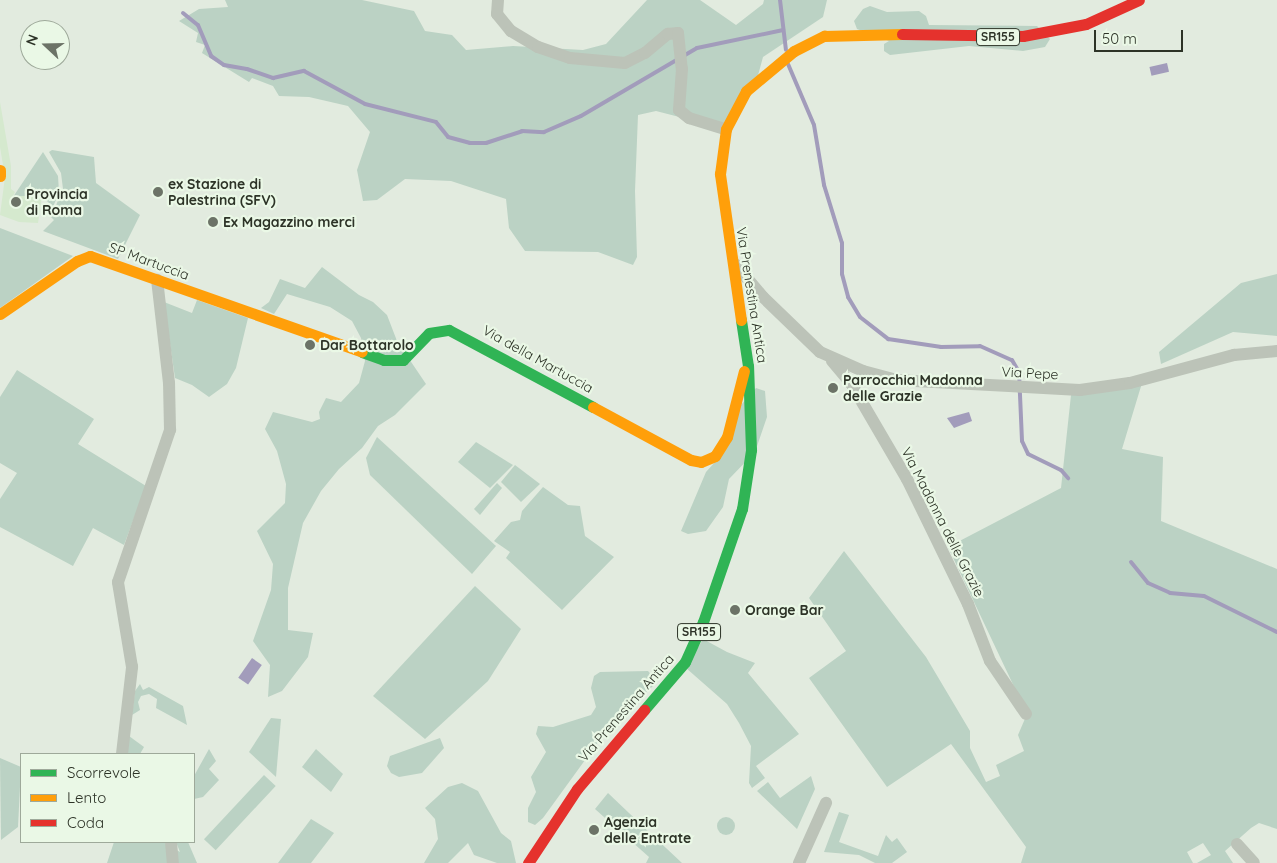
<!DOCTYPE html>
<style>
body{margin:0}
#map{position:relative;width:1277px;height:863px;overflow:hidden;background:#e2ebdf;font-family:Quicksand,sans-serif}
div>[style]{position:absolute}
.green>*{inset:0;background:#bbd2c4;transform-origin:0 0}
.round{border-radius:50%}
.plaza>*{inset:0;background:#d5e9ce}
.water>*{inset:0;background:#a29cbb;transform-origin:0 0}
.stream>*{height:4px;margin:-2px;padding:0 2px;transform-origin:2px;border-radius:2px;background:#a29cbb}
.street>*{height:12px;margin:-6px;padding:0 6px;transform-origin:6px;border-radius:6px;background:#bcc3b8}
.fast>*{height:11px;margin:-5.5px;padding:0 5.5px;transform-origin:5.5px;border-radius:5.5px;background:#30b455}
.slow>*{height:11px;margin:-5.5px;padding:0 5.5px;transform-origin:5.5px;border-radius:5.5px;background:#ff9f0a}
.jam>*{height:11px;margin:-5.5px;padding:0 5.5px;transform-origin:5.5px;border-radius:5.5px;background:#e5322d}
.dots>*{width:14px;height:14px;translate:-50% -50%;box-sizing:border-box;border:2px solid #eaf8e6;border-radius:50%}
span{translate:-50% -50%;white-space:nowrap;text-align:center;line-height:1.15;-webkit-text-stroke:4.5px #eaf8e6;paint-order:stroke}
.shield-label span{padding:1px 4px;background:#eaf8e6;border:1px solid;border-radius:4px;-webkit-text-stroke-width:0}
.shield-label{font-size:12px;color:#2d3327;font-weight:700}
.poi-label{font-size:14px;color:#2d3327;font-weight:700}
.left{translate:0 -50%;text-align:left}
.street-label{font-size:14px;color:#2d3327}
.legend{position:absolute;left:20px;top:753px;width:175px;height:90px;box-sizing:border-box;background:#eaf8e6;border:1px solid #9ea99a;margin:0;padding:6px 9px;list-style:none;font-size:15px;color:#2d3327}
.legend li{display:flex;align-items:center;gap:10px;height:25px}
.legend b{width:25px;border:1px solid #9ea99a}
.north{position:absolute;left:20px;top:20px;width:50px;height:50px;box-sizing:border-box;background:#eaf8e6;border:1px solid #9ea99a;border-radius:50%;rotate:291deg;font-size:14px;font-weight:700;line-height:20px;text-align:center;color:#2d3327}
.north::after{content:'';display:block;margin:auto;width:18px;height:22px;background:#6c7367;clip-path:polygon(50% 0,100% 100%,50% 72%,0 100%)}
.scale{position:absolute;left:1094px;top:30px;width:89px;height:22px;box-sizing:border-box;border:2px solid #2d3327;border-top:0;padding-left:6px;font-size:15px;line-height:18px;white-space:nowrap;color:#2d3327;-webkit-text-stroke:4px #eaf8e6;paint-order:stroke}
</style>
<div id="map">
<div class="green">
<div style="clip-path:polygon(225px 0,362px 0,414px 11px,425px 31px,452px 35px,466px 50px,513px 46px,583px 50px,606px 44px,647px 0,700px 0,736px 25px,763px 4px,764px 0,827px 0,823px 17px,763px 57px,757px 79px,726px 129px,656px 111px,638px 115px,635px 191px,637px 257px,633px 265px,598px 252px,525px 251px,509px 228px,506px 199px,451px 181px,405px 179px,377px 200px,363px 201px,357px 170px,370px 132px,348px 106px,309px 97px,279px 96px,273px 86px,252px 78px,249px 82px,202px 53px,205px 45px,196px 42px,198px 33px,179px 21px,199px 9px,228px 7px)"></div>
<div style="clip-path:polygon(870px 6px,887px 12px,919px 11px,926px 16px,929px 25px,1037px 26px,1050px 39px,1045px 47px,1023px 51px,969px 46px,890px 55px,884px 51px,884px 44px,889px 41px,857px 29px,854px 21px,863px 9px)"></div>
<div style="clip-path:polygon(52px 150px,94px 157px,96px 183px,140px 215px,118px 259px,43px 231px,54px 220px,51px 217px,63px 189px,61px 173px,49px 152px)"></div>
<div style="clip-path:polygon(43px 152px,58px 176px,59px 192px,53px 207px,42px 196px,13px 197px)"></div>
<div style="clip-path:polygon(0 228px,73px 256px,0 308px)"></div>
<div style="clip-path:polygon(322px 267px,359px 295px,373px 302px,387px 315px,397px 341px,426px 384px,395px 415px,378px 426px,362px 448px,339px 469px,321px 491px,303px 523px,288px 588px,288px 630px,313px 633px,308px 657px,282px 691px,268px 697px,270px 665px,253px 641px,271px 590px,273px 564px,257px 531px,285px 503px,286px 484px,277px 451px,265px 429px,273px 412px,312px 422px,320px 419px,319px 412px,326px 398px,341px 402px,359px 383px,365px 361px,361px 338px,352px 321px,330px 307px,287px 294px,274px 314px,261px 308px,269px 302px,280px 279px,305px 288px)"></div>
<div style="clip-path:polygon(1277px 274px,1277px 336px,1233px 332px,1161px 364px,1159px 352px,1241px 283px)"></div>
<div style="clip-path:polygon(197px 300px,248px 318px,236px 368px,227px 384px,209px 397px,192px 385px,175px 378px,164px 302px,192px 313px)"></div>
<div style="clip-path:polygon(17px 370px,94px 419px,78px 444px,146px 486px,124px 545px,93px 528px,73px 566px,0 527px,0 499px,17px 473px,0 463px,0 397px)"></div>
<div style="clip-path:polygon(1142px 383px,1122px 449px,1163px 457px,1161px 521px,1277px 569px,1277px 829px,1259px 823px,1251px 828px,1225px 851px,1233px 863px,1197px 863px,1211px 855px,1203px 843px,1187px 852px,1193px 863px,1021px 863px,1026px 847px,951px 744px,887px 787px,809px 678px,846px 651px,809px 598px,844px 551px,926px 657px,970px 731px,970px 748px,986px 782px,1000px 776px,996px 765px,1024px 751px,1018px 735px,1027px 714px,948px 547px,1061px 488px,1071px 395px)"></div>
<div style="clip-path:polygon(756px 388px,765px 391px,767px 417px,755px 452px,729px 479px,723px 507px,706px 531px,688px 534px,681px 531px,706px 472px,715px 462px,741px 405px)"></div>
<div style="clip-path:polygon(377px 437px,496px 546px,472px 574px,370px 475px,366px 458px)"></div>
<div style="clip-path:polygon(476px 442px,513px 465px,490px 488px,458px 462px)"></div>
<div style="clip-path:polygon(515px 465px,540px 484px,521px 502px,501px 482px)"></div>
<div style="clip-path:polygon(497px 483px,502px 488px,480px 515px,474px 509px)"></div>
<div style="clip-path:polygon(543px 487px,568px 505px,580px 506px,585px 536px,614px 557px,562px 610px,506px 558px,510px 552px,494px 541px,511px 522px,520px 520px,522px 511px)"></div>
<div style="clip-path:polygon(475px 586px,521px 629px,488px 681px,425px 739px,373px 696px)"></div>
<div style="clip-path:polygon(703px 639px,727px 652px,755px 663px,748px 673px,799px 734px,756px 766px,765px 778px,752px 788px,749px 783px,751px 746px,739px 723px,727px 704px,686px 668px)"></div>
<div style="clip-path:polygon(648px 671px,655px 679px,653px 686px,609px 727px,543px 818px,535px 825px,528px 822px,528px 808px,536px 792px,531px 777px,546px 752px,536px 734px,538px 726px,553px 727px,591px 715px,596px 707px,591px 688px,594px 676px,600px 672px)"></div>
<div style="clip-path:polygon(140px 684px,143px 690px,149px 687px,183px 706px,187px 725px,156px 708px,157px 699px,149px 694px,141px 696px,138px 702px,140px 710px,132px 715px,135px 691px)"></div>
<div style="clip-path:polygon(271px 718px,281px 719px,276px 777px,249px 752px)"></div>
<div style="clip-path:polygon(129px 736px,144px 747px,140px 754px,127px 754px)"></div>
<div style="clip-path:polygon(440px 738px,444px 748px,422px 773px,399px 777px,391px 773px,387px 766px,390px 756px)"></div>
<div style="clip-path:polygon(209px 749px,216px 761px,209px 769px,219px 780px,203px 797px,194px 799px,194px 776px)"></div>
<div style="clip-path:polygon(316px 749px,343px 774px,331px 792px,302px 767px)"></div>
<div style="clip-path:polygon(0 758px,21px 767px,18px 827px,1px 840px)"></div>
<div style="left:264px;top:775px;width:16px;height:88px;rotate:43deg"></div>
<div style="clip-path:polygon(811px 776px,815px 789px,797px 829px,757px 791px,768px 782px,780px 798px)"></div>
<div style="clip-path:polygon(462px 783px,478px 791px,501px 833px,511px 841px,516px 863px,497px 863px,474px 855px,468px 843px,448px 863px,424px 863px,438px 839px,435px 819px,425px 808px,448px 787px)"></div>
<div style="clip-path:polygon(608px 793px,650px 833px,682px 863px,646px 863px,649px 857px,595px 809px)"></div>
<div style="clip-path:polygon(839px 812px,849px 815px,839px 842px,878px 856px,886px 835px,892px 842px,897px 838px,907px 852px,892px 863px,875px 863px,859px 855px,824px 852px)"></div>
<div class="round" style="left:717px;top:817px;width:18px;height:18px"></div>
<div style="clip-path:polygon(311px 819px,334px 833px,311px 863px,278px 863px)"></div>
<div style="clip-path:polygon(114px 842px,163px 842px,180px 852px,176px 842px,188px 842px,197px 863px,107px 863px)"></div>
</div>
<div class="plaza">
<div style="clip-path:polygon(0 102px,11px 166px,11px 189px,15px 192px,13px 196px,42px 196px,38px 223px,19px 222px,0 215px,5px 177px,0 147px)"></div>
</div>
<div class="water">
<div style="left:1167px;top:63px;width:9px;height:18px;rotate:77deg"></div>
<div style="clip-path:polygon(969px 412px,972px 421px,954px 428px,947px 418px)"></div>
<div style="left:252px;top:658px;width:12px;height:24px;rotate:35deg"></div>
</div>
<div class="stream">
<div style="left:780px;top:0;width:50px;rotate:83.2deg"></div>
<div style="left:183px;top:13px;width:19px;rotate:39deg"></div>
<div style="left:198px;top:25px;width:34px;rotate:67deg"></div>
<div style="left:211px;top:56px;width:16px;rotate:35deg"></div>
<div style="left:224px;top:65px;width:23px;rotate:10deg"></div>
<div style="left:247px;top:69px;width:28px;rotate:19deg"></div>
<div style="left:273px;top:78px;width:32px;rotate:-13deg"></div>
<div style="left:304px;top:71px;width:69px;rotate:28.4deg"></div>
<div style="left:365px;top:104px;width:73px;rotate:14.2deg"></div>
<div style="left:436px;top:122px;width:19px;rotate:51deg"></div>
<div style="left:448px;top:137px;width:23px;rotate:15deg"></div>
<div style="left:470px;top:143px;width:16px"></div>
<div style="left:486px;top:143px;width:38px;rotate:-18deg"></div>
<div style="left:522px;top:131px;width:22px;rotate:3deg"></div>
<div style="left:544px;top:132px;width:40px;rotate:-23.4deg"></div>
<div style="left:581px;top:116px;width:134px;rotate:-30.4deg"></div>
<div style="left:697px;top:48px;width:88px;rotate:-11.8deg"></div>
<div style="left:788px;top:64px;width:66px;rotate:66.9deg"></div>
<div style="left:814px;top:125px;width:61px;rotate:80.5deg"></div>
<div style="left:824px;top:185px;width:61px;rotate:72.8deg"></div>
<div style="left:842px;top:243px;width:31px;rotate:90deg"></div>
<div style="left:842px;top:274px;width:24px;rotate:75deg"></div>
<div style="left:848px;top:297px;width:23px;rotate:59deg"></div>
<div style="left:860px;top:317px;width:36px;rotate:38deg"></div>
<div style="left:888px;top:339px;width:54px;rotate:8.6deg"></div>
<div style="left:941px;top:347px;width:39px;rotate:-1deg"></div>
<div style="left:980px;top:346px;width:35px;rotate:24deg"></div>
<div style="left:1012px;top:360px;width:14px;rotate:60deg"></div>
<div style="left:1019px;top:372px;width:69px;rotate:87.5deg"></div>
<div style="left:1022px;top:441px;width:14px;rotate:65deg"></div>
<div style="left:1028px;top:454px;width:37px;rotate:26deg"></div>
<div style="left:1061px;top:470px;width:11px;rotate:49deg"></div>
<div style="left:1131px;top:562px;width:27px;rotate:51deg"></div>
<div style="left:1148px;top:583px;width:24px;rotate:24deg"></div>
<div style="left:1170px;top:593px;width:34px;rotate:5deg"></div>
<div style="left:1204px;top:596px;width:81px;rotate:26.3deg"></div>
</div>
<div class="street">
<div style="left:498px;top:0;width:14px;rotate:94deg"></div>
<div style="left:497px;top:14px;width:22px;rotate:51deg"></div>
<div style="left:511px;top:31px;width:31px;rotate:31deg"></div>
<div style="left:538px;top:47px;width:34px;rotate:19deg"></div>
<div style="left:570px;top:58px;width:55px;rotate:5.2deg"></div>
<div style="left:625px;top:63px;width:22px;rotate:-27deg"></div>
<div style="left:645px;top:53px;width:30px;rotate:-40deg"></div>
<div style="left:668px;top:34px;width:10px;rotate:-6deg"></div>
<div style="left:678px;top:33px;width:36px;rotate:84deg"></div>
<div style="left:682px;top:69px;width:41px;rotate:94.2deg"></div>
<div style="left:679px;top:110px;width:13px;rotate:39deg"></div>
<div style="left:689px;top:118px;width:39px;rotate:17deg"></div>
<div style="left:735px;top:264px;width:43px;rotate:49.7deg"></div>
<div style="left:763px;top:297px;width:79px;rotate:44deg"></div>
<div style="left:820px;top:352px;width:47px;rotate:23.8deg"></div>
<div style="left:863px;top:371px;width:34px;rotate:15deg"></div>
<div style="left:896px;top:380px;width:184px;rotate:3.1deg"></div>
<div style="left:1080px;top:390px;width:50px;rotate:-8deg"></div>
<div style="left:1130px;top:383px;width:108px;rotate:-15.1deg"></div>
<div style="left:1234px;top:355px;width:43px;rotate:-5.3deg"></div>
<div style="left:832px;top:361px;width:31px;rotate:50deg"></div>
<div style="left:852px;top:385px;width:109px;rotate:59.7deg"></div>
<div style="left:907px;top:479px;width:139px;rotate:64deg"></div>
<div style="left:968px;top:604px;width:61px;rotate:68.9deg"></div>
<div style="left:990px;top:661px;width:64px;rotate:55.8deg"></div>
<div style="left:122px;top:754px;width:88px;rotate:-83.4deg"></div>
<div style="left:132px;top:667px;width:86px;rotate:-99.4deg"></div>
<div style="left:118px;top:582px;width:161px;rotate:-71.1deg"></div>
<div style="left:170px;top:430px;width:47px;rotate:-91.2deg"></div>
<div style="left:169px;top:383px;width:104px;rotate:-96.6deg"></div>
<div style="left:171px;top:842px;width:21px;rotate:85deg"></div>
<div style="left:1237px;top:844px;width:25px;rotate:48deg"></div>
<div style="left:799px;top:863px;width:66px;rotate:-65.8deg"></div>
</div>
<div class="fast">
<div style="left:362px;top:352px;width:23px;rotate:20deg"></div>
<div style="left:384px;top:360px;width:19px"></div>
<div style="left:403px;top:360px;width:37px;rotate:-46deg"></div>
<div style="left:429px;top:333px;width:20px;rotate:-9deg"></div>
<div style="left:449px;top:330px;width:163px;rotate:28.1deg"></div>
<div style="left:644px;top:710px;width:63px;rotate:-49.5deg"></div>
<div style="left:685px;top:662px;width:44px;rotate:-65.8deg"></div>
<div style="left:703px;top:622px;width:120px;rotate:-71deg"></div>
<div style="left:742px;top:509px;width:60px;rotate:-81.3deg"></div>
<div style="left:751px;top:450px;width:84px;rotate:-92deg"></div>
<div style="left:748px;top:366px;width:47px;rotate:-98.7deg"></div>
</div>
<div class="slow">
<div style="left:0;top:170px;width:6px;rotate:90deg"></div>
<div style="left:0;top:314px;width:93px;rotate:-34.5deg"></div>
<div style="left:77px;top:261px;width:14px;rotate:-21deg"></div>
<div style="left:90px;top:256px;width:288px;rotate:19.4deg"></div>
<div style="left:741px;top:320px;width:148px;rotate:-98.2deg"></div>
<div style="left:720px;top:174px;width:45px;rotate:-82.4deg"></div>
<div style="left:726px;top:129px;width:43px;rotate:-62.2deg"></div>
<div style="left:746px;top:91px;width:62px;rotate:-39.8deg"></div>
<div style="left:794px;top:51px;width:34px;rotate:-27deg"></div>
<div style="left:824px;top:36px;width:78px;rotate:-1.5deg"></div>
<div style="left:593px;top:407px;width:111px;rotate:28.4deg"></div>
<div style="left:691px;top:460px;width:10px;rotate:11deg"></div>
<div style="left:701px;top:462px;width:15px;rotate:-23deg"></div>
<div style="left:715px;top:456px;width:22px;rotate:-58deg"></div>
<div style="left:727px;top:437px;width:68px;rotate:-75.6deg"></div>
</div>
<div class="jam">
<div style="left:902px;top:34px;width:121px;rotate:0.9deg"></div>
<div style="left:1023px;top:36px;width:64px;rotate:-10.8deg"></div>
<div style="left:1086px;top:24px;width:58px;rotate:-24.4deg"></div>
<div style="left:528px;top:863px;width:89px;rotate:-56.5deg"></div>
<div style="left:577px;top:789px;width:104px;rotate:-49.7deg"></div>
</div>
<div class="dots">
<div style="left:158px;top:192px;background:#6c7367"></div>
<div style="left:16px;top:202px;background:#6c7367"></div>
<div style="left:213px;top:222px;background:#6c7367"></div>
<div style="left:310px;top:345px;background:#6c7367"></div>
<div style="left:833px;top:388px;background:#6c7367"></div>
<div style="left:735px;top:610px;background:#6c7367"></div>
<div style="left:594px;top:830px;background:#6c7367"></div>
</div>
<div class="shield-label">
<span style="left:998px;top:37px">SR155</span>
<span style="left:699px;top:632px">SR155</span>
</div>
<div class="poi-label">
<span class="left" style="left:168px;top:192px">ex Stazione di<br>Palestrina (SFV)</span>
<span class="left" style="left:26px;top:202px">Provincia<br>di Roma</span>
<span class="left" style="left:223px;top:222px">Ex Magazzino merci</span>
<span class="left" style="left:320px;top:345px">Dar Bottarolo</span>
<span class="left" style="left:843px;top:388px">Parrocchia Madonna<br>delle Grazie</span>
<span class="left" style="left:745px;top:610px">Orange Bar</span>
<span class="left" style="left:604px;top:830px">Agenzia<br>delle Entrate</span>
</div>
<div class="street-label">
<span style="left:149px;top:261px;rotate:20deg">SP Martuccia</span>
<span style="left:752px;top:295px;rotate:81deg">Via Prenestina Antica</span>
<span style="left:538px;top:359px;rotate:29deg">Via della Martuccia</span>
<span style="left:1030px;top:373px;rotate:3deg">Via Pepe</span>
<span style="left:943px;top:522px;rotate:63deg">Via Madonna delle Grazie</span>
<span style="left:626px;top:708px;rotate:-49deg">Via Prenestina Antica</span>
</div>
<ul class="legend">
<li><b style="height:6px;background:#30b455"></b>Scorrevole</li>
<li><b style="height:6px;background:#ff9f0a"></b>Lento</li>
<li><b style="height:6px;background:#e5322d"></b>Coda</li>
</ul>
<div class="north">N</div>
<div class="scale">50 m</div>
</div>
